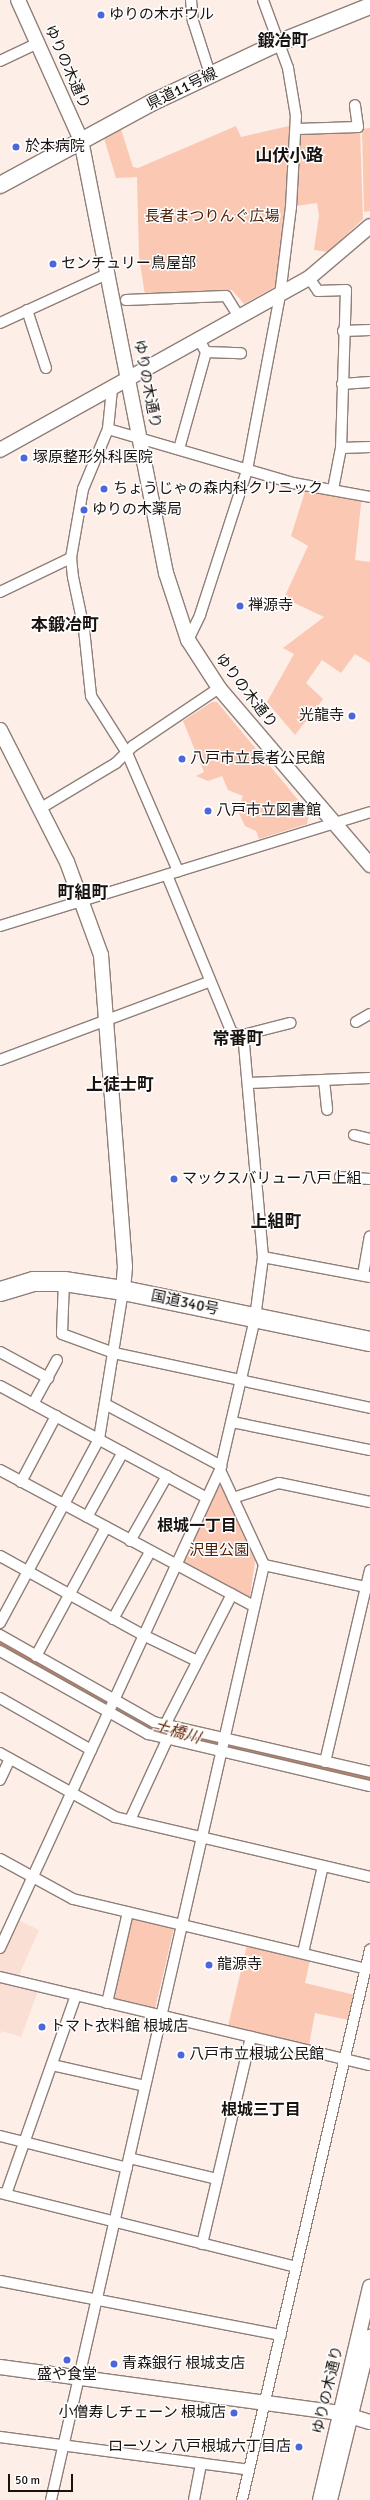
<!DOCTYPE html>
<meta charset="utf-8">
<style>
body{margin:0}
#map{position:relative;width:370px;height:2500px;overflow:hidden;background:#fdeee8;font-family:Signika,"Noto Sans JP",sans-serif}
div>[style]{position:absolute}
.built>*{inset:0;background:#f9dfd4}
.green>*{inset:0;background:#fac8b3}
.river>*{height:16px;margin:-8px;padding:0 8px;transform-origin:8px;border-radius:8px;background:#c67f60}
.roads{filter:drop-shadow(1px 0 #8f7f79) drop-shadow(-1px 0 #8f7f79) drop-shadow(0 1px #8f7f79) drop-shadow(0 -1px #8f7f79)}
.street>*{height:10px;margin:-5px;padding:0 5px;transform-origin:5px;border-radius:5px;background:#fff}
.secondary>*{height:14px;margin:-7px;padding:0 7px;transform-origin:7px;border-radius:7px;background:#fff}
.primary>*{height:16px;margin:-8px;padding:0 8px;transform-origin:8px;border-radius:8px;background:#fff}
.highway>*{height:19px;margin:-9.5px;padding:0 9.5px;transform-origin:9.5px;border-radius:9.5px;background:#fff}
.dots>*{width:11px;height:11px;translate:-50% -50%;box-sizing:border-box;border:2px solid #fff;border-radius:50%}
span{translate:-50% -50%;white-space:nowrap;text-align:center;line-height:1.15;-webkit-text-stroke:3px #fff;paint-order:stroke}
.poi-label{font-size:15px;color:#181310}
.left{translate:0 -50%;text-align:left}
.right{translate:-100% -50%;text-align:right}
.street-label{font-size:15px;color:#181310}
.park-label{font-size:15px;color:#4a1b04}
.neighbourhood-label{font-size:16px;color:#181310;font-weight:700}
.water-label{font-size:16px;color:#692703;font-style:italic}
.quarter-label{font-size:17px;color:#181310;font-weight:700}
.scale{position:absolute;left:8px;top:2474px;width:65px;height:18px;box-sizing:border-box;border:2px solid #181310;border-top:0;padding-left:5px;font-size:12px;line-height:14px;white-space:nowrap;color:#181310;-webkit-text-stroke:3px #fff;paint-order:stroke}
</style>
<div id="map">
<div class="built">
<div style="clip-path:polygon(18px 1920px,39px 1930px,14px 1986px,38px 1991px,21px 2037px,1px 2031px,0 2034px,0 1931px,11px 1936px)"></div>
</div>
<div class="green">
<div style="clip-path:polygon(293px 125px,278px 285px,244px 304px,232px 290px,145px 295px,139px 257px,137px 177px,116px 178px,103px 135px,120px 126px,133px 167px,138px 168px,236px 126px,241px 137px)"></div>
<div style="clip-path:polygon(370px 128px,370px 211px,364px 212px,362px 129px)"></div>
<div style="clip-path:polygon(360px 130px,363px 219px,328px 252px,314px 250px,319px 215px,317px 203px,295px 206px,300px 131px)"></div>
<div style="clip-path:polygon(307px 485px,362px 495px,355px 560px,370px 562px,370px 663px,355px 654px,341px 673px,322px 660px,306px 683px,323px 699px,295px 735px,267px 702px,294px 654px,283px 648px,324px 617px,284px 598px,308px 546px,291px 536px)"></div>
<div style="clip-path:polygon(212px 702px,217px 702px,309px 813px,307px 824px,259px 839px,256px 831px,245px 826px,238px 811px,243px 796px,228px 790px,222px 776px,208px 781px,196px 776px,204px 772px,183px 721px)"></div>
<div style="clip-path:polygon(222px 1486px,255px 1561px,250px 1596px,247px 1598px,181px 1562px,216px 1487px)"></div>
<div style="clip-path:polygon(132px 1917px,174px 1928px,155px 2009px,114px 2000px,112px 1996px)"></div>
<div style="clip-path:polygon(247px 1945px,310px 1960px,305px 1983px,355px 1995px,349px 2020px,315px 2013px,309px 2045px,228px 2026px)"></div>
</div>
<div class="river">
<div style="left:0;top:1643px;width:178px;rotate:28.9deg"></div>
<div style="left:156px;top:1729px;width:220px;rotate:13.2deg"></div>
</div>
<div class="roads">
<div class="street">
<div style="left:191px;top:0;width:21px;rotate:85deg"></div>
<div style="left:193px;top:21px;width:56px;rotate:72.2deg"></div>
<div style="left:0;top:61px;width:42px;rotate:-25.3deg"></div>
<div style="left:297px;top:129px;width:61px;rotate:-1.9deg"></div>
<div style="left:358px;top:127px;width:22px;rotate:-98deg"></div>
<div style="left:309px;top:278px;width:16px;rotate:55deg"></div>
<div style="left:318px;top:291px;width:28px;rotate:-2deg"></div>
<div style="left:346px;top:290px;width:158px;rotate:91.8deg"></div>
<div style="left:341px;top:448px;width:42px;rotate:101deg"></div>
<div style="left:126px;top:300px;width:100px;rotate:-2.3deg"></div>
<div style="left:226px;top:296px;width:25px;rotate:58deg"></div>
<div style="left:27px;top:310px;width:61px;rotate:71.9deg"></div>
<div style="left:0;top:323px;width:120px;rotate:-24.6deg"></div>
<div style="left:343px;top:331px;width:27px;rotate:-2deg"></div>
<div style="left:206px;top:352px;width:35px;rotate:2deg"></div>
<div style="left:342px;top:384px;width:28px;rotate:-4deg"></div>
<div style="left:112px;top:389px;width:40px;rotate:95.7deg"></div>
<div style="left:108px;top:429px;width:65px;rotate:112.6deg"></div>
<div style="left:83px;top:489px;width:70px;rotate:99.9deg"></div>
<div style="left:71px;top:558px;width:19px;rotate:84deg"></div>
<div style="left:73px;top:577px;width:53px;rotate:78.1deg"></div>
<div style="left:84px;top:629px;width:67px;rotate:84deg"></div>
<div style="left:91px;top:696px;width:67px;rotate:57.7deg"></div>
<div style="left:127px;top:753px;width:129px;rotate:66.6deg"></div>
<div style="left:108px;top:429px;width:193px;rotate:16.3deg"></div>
<div style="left:293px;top:483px;width:78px;rotate:10.3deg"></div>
<div style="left:341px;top:448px;width:29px;rotate:-2deg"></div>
<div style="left:179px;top:449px;width:101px;rotate:-74.4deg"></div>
<div style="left:206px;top:352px;width:14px;rotate:-120deg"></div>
<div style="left:0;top:592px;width:79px;rotate:-25.6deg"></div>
<div style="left:188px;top:640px;width:28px;rotate:-64deg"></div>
<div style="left:200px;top:615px;width:152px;rotate:-72deg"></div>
<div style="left:247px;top:470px;width:178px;rotate:-79.3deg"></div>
<div style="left:280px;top:295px;width:89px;rotate:-82.9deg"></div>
<div style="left:291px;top:207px;width:91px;rotate:-86.9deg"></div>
<div style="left:296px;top:116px;width:49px;rotate:-99.5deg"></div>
<div style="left:288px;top:68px;width:72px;rotate:-110.2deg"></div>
<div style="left:41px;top:808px;width:87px;rotate:-31deg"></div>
<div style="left:116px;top:763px;width:24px;rotate:-45deg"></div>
<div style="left:133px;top:746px;width:104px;rotate:-34deg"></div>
<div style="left:0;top:926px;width:387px;rotate:-17.1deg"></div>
<div style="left:356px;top:1022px;width:16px;rotate:-30deg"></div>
<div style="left:243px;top:1035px;width:49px;rotate:-14.3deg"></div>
<div style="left:0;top:1060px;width:223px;rotate:-20.5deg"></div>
<div style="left:324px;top:1080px;width:30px;rotate:84deg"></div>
<div style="left:249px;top:1083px;width:121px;rotate:-2.4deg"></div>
<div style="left:354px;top:1135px;width:16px;rotate:14deg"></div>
<div style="left:340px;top:1177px;width:30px;rotate:4deg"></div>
<div style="left:263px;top:1257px;width:109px;rotate:10.6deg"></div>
<div style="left:363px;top:1275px;width:39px;rotate:-80deg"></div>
<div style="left:64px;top:1281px;width:53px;rotate:92.2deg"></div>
<div style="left:62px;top:1334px;width:55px;rotate:20.1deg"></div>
<div style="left:114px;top:1353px;width:262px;rotate:12.1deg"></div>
<div style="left:0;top:1352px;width:55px;rotate:28.4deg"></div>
<div style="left:0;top:1386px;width:233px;rotate:28.4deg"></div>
<div style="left:33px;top:1404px;width:50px;rotate:-61.4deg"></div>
<div style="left:105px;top:1404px;width:132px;rotate:28.1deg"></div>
<div style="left:232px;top:1422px;width:141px;rotate:11.5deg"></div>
<div style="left:0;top:1470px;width:288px;rotate:28.2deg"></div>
<div style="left:220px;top:1470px;width:105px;rotate:65.1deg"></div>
<div style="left:264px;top:1565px;width:108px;rotate:12.2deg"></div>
<div style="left:21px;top:1482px;width:75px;rotate:-62.1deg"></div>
<div style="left:233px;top:1498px;width:48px;rotate:-18.1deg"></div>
<div style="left:279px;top:1483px;width:93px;rotate:11.8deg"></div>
<div style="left:87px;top:1517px;width:74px;rotate:-61deg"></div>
<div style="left:130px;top:1541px;width:75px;rotate:-60.4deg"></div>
<div style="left:0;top:1556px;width:163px;rotate:28.9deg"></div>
<div style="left:143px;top:1635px;width:60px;rotate:25.7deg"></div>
<div style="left:113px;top:1619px;width:77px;rotate:-61.1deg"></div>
<div style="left:0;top:1623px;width:209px;rotate:-61.7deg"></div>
<div style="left:99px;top:1439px;width:151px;rotate:-80.8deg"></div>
<div style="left:0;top:1635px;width:177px;rotate:29.5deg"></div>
<div style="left:154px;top:1722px;width:222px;rotate:13deg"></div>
<div style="left:0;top:1651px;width:170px;rotate:29.3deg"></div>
<div style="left:148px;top:1734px;width:228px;rotate:13.2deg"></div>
<div style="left:36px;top:1656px;width:147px;rotate:-61.5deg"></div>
<div style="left:0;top:1698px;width:105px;rotate:29.7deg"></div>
<div style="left:165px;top:1725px;width:147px;rotate:-62.9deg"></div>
<div style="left:0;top:1753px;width:132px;rotate:29.1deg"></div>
<div style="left:115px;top:1817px;width:262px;rotate:13.2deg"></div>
<div style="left:325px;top:1762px;width:197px;rotate:-76.8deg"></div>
<div style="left:0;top:1780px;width:23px;rotate:-65deg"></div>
<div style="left:130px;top:1820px;width:88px;rotate:-65.2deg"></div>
<div style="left:0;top:1859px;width:83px;rotate:28.7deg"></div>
<div style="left:73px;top:1899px;width:301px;rotate:13.4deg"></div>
<div style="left:0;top:1948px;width:526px;rotate:-65.29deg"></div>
<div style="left:220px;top:1470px;width:156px;rotate:-77deg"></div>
<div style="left:255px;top:1318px;width:62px;rotate:-82.5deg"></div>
<div style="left:263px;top:1257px;width:223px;rotate:-95.1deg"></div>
<div style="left:243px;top:1035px;width:11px;rotate:-170deg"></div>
<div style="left:232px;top:1033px;width:171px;rotate:-112.4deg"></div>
<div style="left:303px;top:1953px;width:89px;rotate:-77.1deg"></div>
<div style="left:0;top:1977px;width:380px;rotate:13.4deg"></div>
<div style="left:107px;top:2003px;width:93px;rotate:-77deg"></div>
<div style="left:52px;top:2065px;width:95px;rotate:12.7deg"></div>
<div style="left:0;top:2136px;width:131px;rotate:14.1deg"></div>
<div style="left:129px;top:2158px;width:90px;rotate:13.4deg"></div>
<div style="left:0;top:2193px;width:305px;rotate:14deg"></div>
<div style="left:6px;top:2194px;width:211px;rotate:-70.6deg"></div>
<div style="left:202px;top:2244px;width:213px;rotate:-76.7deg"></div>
<div style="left:0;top:2281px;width:286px;rotate:10.9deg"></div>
<div style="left:0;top:2437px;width:251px;rotate:7.5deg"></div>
<div style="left:51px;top:2500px;width:959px;rotate:-77.17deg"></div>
<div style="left:194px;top:2500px;width:37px;rotate:-79deg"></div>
<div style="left:242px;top:2500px;width:565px;rotate:-76.9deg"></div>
</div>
<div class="secondary">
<div style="left:18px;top:0;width:154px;rotate:65.8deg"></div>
<div style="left:81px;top:140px;width:441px;rotate:78.9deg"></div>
<div style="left:166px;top:573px;width:71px;rotate:71.8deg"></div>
<div style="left:188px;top:640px;width:57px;rotate:57.1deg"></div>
<div style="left:219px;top:688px;width:233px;rotate:49.5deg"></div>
<div style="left:0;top:450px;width:354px;rotate:-29.1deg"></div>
<div style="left:309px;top:278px;width:80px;rotate:-40.4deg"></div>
<div style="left:0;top:730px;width:148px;rotate:63.1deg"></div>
<div style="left:67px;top:862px;width:99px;rotate:69.9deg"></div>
<div style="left:101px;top:955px;width:313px;rotate:85.6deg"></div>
<div style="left:125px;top:1267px;width:23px;rotate:95deg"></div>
<div style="left:0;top:2367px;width:343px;rotate:7.7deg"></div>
<div style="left:340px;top:2413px;width:31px;rotate:17deg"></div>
<div style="left:320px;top:2500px;width:219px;rotate:-76.8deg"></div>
<div style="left:330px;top:2500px;width:168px;rotate:-76.2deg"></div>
</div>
<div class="primary">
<div style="left:0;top:185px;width:172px;rotate:-28.5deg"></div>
<div style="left:151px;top:103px;width:140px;rotate:-25.3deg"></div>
<div style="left:278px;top:43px;width:99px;rotate:-21.9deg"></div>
</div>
<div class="highway">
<div style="left:0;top:1291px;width:34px;rotate:-17deg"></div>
<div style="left:33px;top:1281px;width:31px"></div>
<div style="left:64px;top:1281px;width:60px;rotate:8.7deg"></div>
<div style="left:123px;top:1290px;width:252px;rotate:11.7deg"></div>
</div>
</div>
<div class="dots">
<div style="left:101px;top:15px;background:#4c67db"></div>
<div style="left:16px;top:147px;background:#4c67db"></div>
<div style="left:53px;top:264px;background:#4c67db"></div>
<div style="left:24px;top:458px;background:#4c67db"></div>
<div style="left:104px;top:489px;background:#4c67db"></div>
<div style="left:84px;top:510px;background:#4c67db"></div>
<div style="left:240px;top:606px;background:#4c67db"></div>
<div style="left:352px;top:716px;background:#4c67db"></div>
<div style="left:182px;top:759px;background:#4c67db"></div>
<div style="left:208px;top:811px;background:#4c67db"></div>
<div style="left:174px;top:1179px;background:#4c67db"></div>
<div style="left:209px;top:1965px;background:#4c67db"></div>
<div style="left:42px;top:2027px;background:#4c67db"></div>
<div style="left:181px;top:2055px;background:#4c67db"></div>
<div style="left:67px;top:2360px;background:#4c67db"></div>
<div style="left:114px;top:2364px;background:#4c67db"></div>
<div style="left:234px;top:2413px;background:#4c67db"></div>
<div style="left:299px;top:2447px;background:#4c67db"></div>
</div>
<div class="poi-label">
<span class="left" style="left:109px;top:15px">ゆりの木ボウル</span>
<span class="left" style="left:25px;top:147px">於本病院</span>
<span class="left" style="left:61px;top:264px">センチュリー鳥屋部</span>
<span class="left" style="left:33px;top:458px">塚原整形外科医院</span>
<span class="left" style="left:113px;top:489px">ちょうじゃの森内科クリニック</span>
<span class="left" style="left:92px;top:510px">ゆりの木薬局</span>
<span class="left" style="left:248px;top:606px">禅源寺</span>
<span class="right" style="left:344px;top:716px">光龍寺</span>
<span class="left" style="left:190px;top:759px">八戸市立長者公民館</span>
<span class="left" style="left:216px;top:811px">八戸市立図書館</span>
<span class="left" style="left:182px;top:1179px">マックスバリュー八戸上組</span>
<span class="left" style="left:217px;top:1965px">龍源寺</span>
<span class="left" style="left:50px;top:2027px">トマト衣料館 根城店</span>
<span class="left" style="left:189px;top:2055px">八戸市立根城公民館</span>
<span class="left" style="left:122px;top:2364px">青森銀行 根城支店</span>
<span style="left:67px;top:2375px">盛や食堂</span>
<span class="right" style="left:226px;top:2413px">小僧寿しチェーン 根城店</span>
<span class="right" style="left:291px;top:2447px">ローソン 八戸根城六丁目店</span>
</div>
<div class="street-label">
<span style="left:67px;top:67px;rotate:66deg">ゆりの木通り</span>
<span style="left:182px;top:89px;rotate:-26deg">県道11号線</span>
<span style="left:147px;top:384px;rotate:79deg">ゆりの木通り</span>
<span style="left:246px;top:691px;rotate:52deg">ゆりの木通り</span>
<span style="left:185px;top:1303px;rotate:12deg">国道340号</span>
<span style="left:328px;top:2390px;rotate:-77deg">ゆりの木通り</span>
</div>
<div class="park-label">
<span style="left:212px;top:217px">長者まつりんぐ広場</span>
<span style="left:219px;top:1551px">沢里公園</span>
</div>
<div class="neighbourhood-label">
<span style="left:197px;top:1526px">根城一丁目</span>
<span style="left:261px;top:2110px">根城三丁目</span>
</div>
<div class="water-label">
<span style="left:177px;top:1732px;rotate:16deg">土橋川</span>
</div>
<div class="quarter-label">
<span style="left:283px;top:41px">鍛冶町</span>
<span style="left:289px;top:156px">山伏小路</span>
<span style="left:65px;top:625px">本鍛冶町</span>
<span style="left:83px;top:893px">町組町</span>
<span style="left:238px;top:1039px">常番町</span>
<span style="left:120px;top:1085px">上徒士町</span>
<span style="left:276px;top:1222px">上組町</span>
</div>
<div class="scale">50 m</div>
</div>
